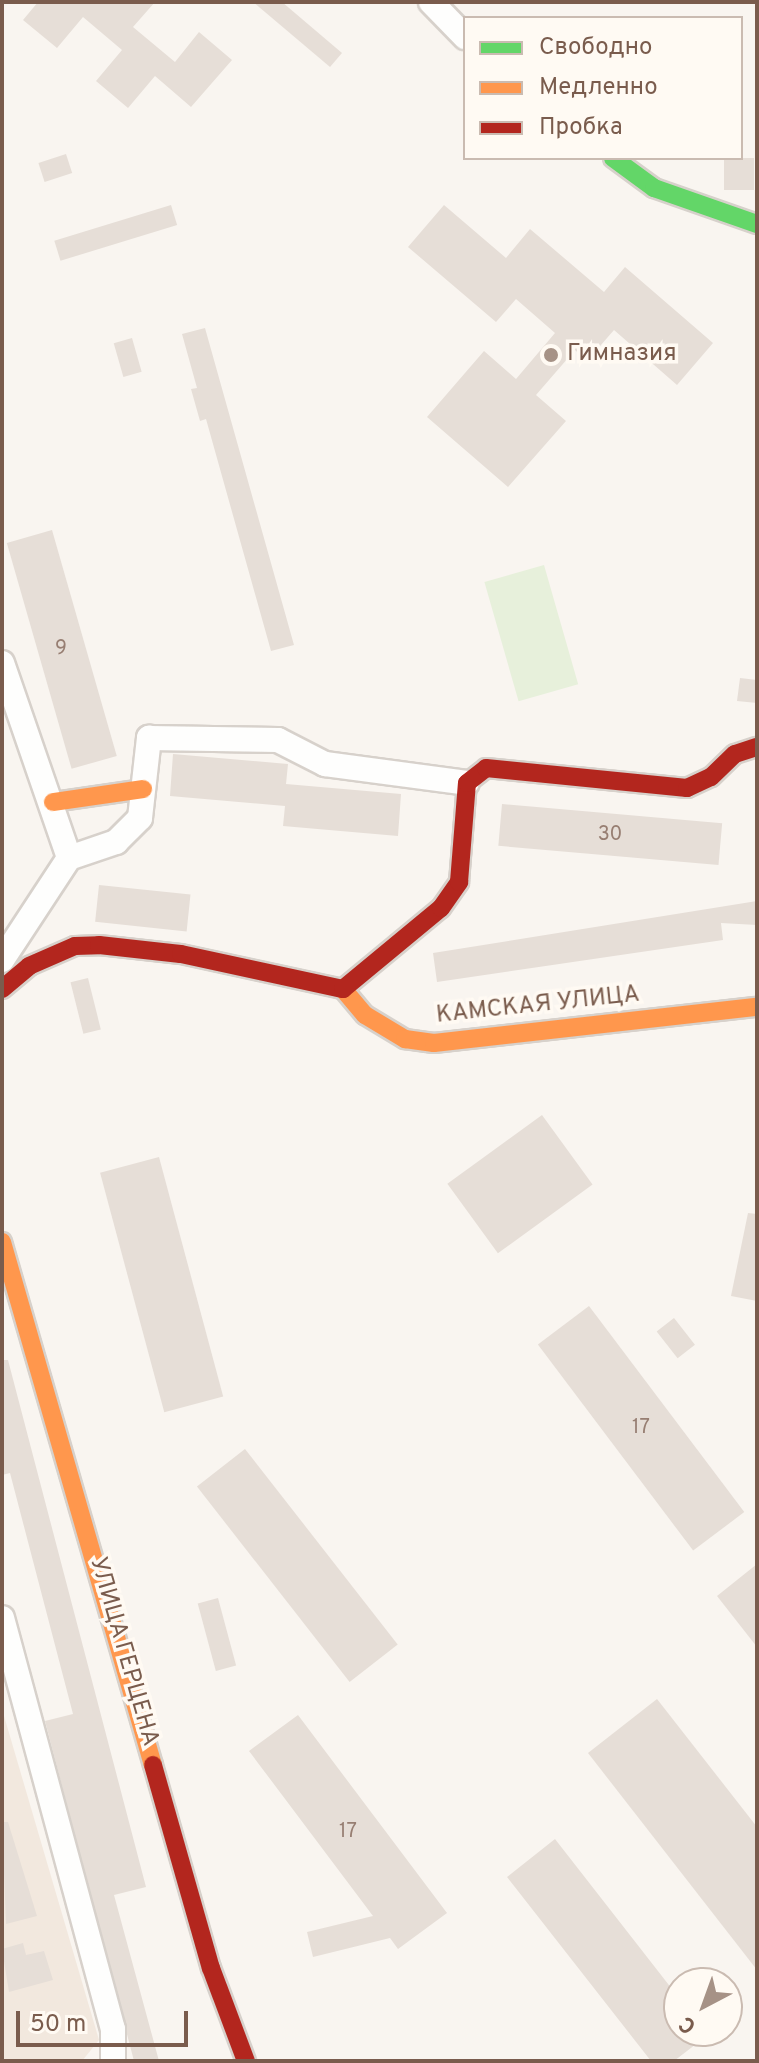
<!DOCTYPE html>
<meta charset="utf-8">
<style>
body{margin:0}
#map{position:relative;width:759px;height:2063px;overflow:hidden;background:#f9f5f0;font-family:Overpass,sans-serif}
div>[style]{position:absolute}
.residential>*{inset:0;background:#f2e8de}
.green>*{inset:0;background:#e7f0db;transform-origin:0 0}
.building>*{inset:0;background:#e6ded7;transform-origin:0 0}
.roads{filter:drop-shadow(2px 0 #d7d1cb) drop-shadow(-2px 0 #d7d1cb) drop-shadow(0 2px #d7d1cb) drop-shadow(0 -2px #d7d1cb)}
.street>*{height:24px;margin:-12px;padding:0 12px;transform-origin:12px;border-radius:12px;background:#fefefd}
.fast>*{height:18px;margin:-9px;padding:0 9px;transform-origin:9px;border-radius:9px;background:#63d668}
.slow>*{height:18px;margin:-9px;padding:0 9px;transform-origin:9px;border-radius:9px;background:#ff974d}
.jam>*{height:18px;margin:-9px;padding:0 9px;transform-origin:9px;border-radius:9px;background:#b3261e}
.dots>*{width:22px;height:22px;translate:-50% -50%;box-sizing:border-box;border:4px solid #fffaf3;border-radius:50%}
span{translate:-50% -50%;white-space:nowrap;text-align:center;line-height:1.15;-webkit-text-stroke:7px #fffaf3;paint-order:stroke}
.number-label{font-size:20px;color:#977e72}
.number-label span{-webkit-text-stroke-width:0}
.poi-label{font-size:24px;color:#7a5c4d}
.left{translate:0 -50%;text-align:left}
.street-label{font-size:24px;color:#7a5c4d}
.frame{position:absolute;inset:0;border:4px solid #7a5c4d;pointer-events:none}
.legend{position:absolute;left:463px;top:16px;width:280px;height:144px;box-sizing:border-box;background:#fffaf3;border:2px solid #cabbb1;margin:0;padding:10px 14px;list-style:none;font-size:24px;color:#7a5c4d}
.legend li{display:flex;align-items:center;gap:16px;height:40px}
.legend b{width:40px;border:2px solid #cabbb1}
.north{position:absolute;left:663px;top:1967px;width:80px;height:80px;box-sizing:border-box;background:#fffaf3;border:2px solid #cabbb1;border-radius:50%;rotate:221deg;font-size:22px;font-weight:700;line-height:32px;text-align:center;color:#7a5c4d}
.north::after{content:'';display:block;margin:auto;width:28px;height:36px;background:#a69286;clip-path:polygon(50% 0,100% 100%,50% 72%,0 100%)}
.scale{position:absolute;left:16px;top:2011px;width:172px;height:36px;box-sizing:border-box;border:4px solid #7a5c4d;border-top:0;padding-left:10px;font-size:24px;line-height:28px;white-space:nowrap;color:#7a5c4d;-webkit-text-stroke:6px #fffaf3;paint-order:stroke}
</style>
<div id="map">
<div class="residential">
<div style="clip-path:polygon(2px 1709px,99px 2040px,82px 2061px,2px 2061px)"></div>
</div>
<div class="green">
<div style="left:544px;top:565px;width:124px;height:62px;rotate:74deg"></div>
</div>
<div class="building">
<div style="clip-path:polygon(38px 2px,155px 2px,133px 27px,175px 62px,199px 32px,232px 60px,191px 107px,155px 76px,128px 108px,96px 81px,122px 50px,83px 17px,57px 48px,23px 20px)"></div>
<div style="clip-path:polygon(253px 2px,282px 2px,342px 53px,330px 67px)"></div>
<div style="left:66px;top:154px;width:20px;height:29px;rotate:72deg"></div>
<div style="left:724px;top:158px;width:30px;height:32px"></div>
<div style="left:171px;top:205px;width:21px;height:122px;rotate:73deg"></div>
<div style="clip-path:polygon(444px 205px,506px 258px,530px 229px,604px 292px,625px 267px,713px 343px,677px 385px,614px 330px,587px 361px,575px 350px,536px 395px,566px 421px,508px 487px,427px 417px,484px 351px,516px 379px,555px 333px,516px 299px,496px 322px,408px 247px)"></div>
<div style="clip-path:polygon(205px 328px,294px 645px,271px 651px,206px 419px,200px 421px,191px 389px,197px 388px,182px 334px)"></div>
<div style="left:132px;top:338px;width:35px;height:19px;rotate:74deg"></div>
<div style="left:52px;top:530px;width:235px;height:47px;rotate:74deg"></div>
<div style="clip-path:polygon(740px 678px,757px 680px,757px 703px,737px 701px)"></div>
<div style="clip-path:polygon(173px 754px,288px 764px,286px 784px,401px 794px,398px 836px,283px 826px,285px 806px,170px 796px)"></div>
<div style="left:502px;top:804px;width:221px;height:42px;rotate:5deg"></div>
<div style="left:99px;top:885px;width:92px;height:37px;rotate:6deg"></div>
<div style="clip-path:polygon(757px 901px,757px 925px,721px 923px,723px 940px,437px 982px,433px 953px)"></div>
<div style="left:88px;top:978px;width:53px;height:18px;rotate:76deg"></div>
<div style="left:542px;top:1115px;width:86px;height:117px;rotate:54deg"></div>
<div style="left:159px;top:1157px;width:248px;height:61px;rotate:75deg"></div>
<div style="clip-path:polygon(748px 1213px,757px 1214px,757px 1301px,731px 1296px)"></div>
<div style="left:589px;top:1306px;width:258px;height:64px;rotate:53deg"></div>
<div style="left:674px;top:1318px;width:34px;height:22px;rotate:52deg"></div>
<div style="clip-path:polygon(2px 1360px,8px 1360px,146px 1887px,114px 1895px,159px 2061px,134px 2061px,45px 1721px,73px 1714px,10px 1473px,2px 1475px)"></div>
<div style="left:245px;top:1449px;width:248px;height:61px;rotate:52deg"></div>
<div style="clip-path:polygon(757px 1564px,757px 1647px,717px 1596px)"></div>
<div style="left:218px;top:1598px;width:70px;height:21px;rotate:75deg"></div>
<div style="clip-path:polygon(657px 1699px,757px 1827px,757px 1970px,588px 1753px)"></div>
<div style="clip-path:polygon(298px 1715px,447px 1913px,398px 1949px,390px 1938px,313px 1957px,307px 1932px,373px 1916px,249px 1751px)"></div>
<div style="clip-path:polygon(2px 1822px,8px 1822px,37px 1916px,6px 1924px)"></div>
<div style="clip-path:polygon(555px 1839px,679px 1998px,679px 2031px,713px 2031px,674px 2061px,651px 2061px,507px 1877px)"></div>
<div style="clip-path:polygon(23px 1943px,26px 1955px,44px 1951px,53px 1980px,9px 1992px,2px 1949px)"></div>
</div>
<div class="roads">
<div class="street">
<div style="left:431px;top:2px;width:49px;rotate:45.8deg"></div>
<div style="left:2px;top:663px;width:206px;rotate:71deg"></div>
<div style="left:69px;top:858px;width:122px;rotate:123.3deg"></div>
<div style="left:69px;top:858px;width:50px;rotate:-18.8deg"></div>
<div style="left:116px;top:842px;width:34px;rotate:-45deg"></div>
<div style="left:140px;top:818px;width:81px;rotate:-83.6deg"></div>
<div style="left:149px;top:738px;width:129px;rotate:0.9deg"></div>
<div style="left:278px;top:740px;width:53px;rotate:27.1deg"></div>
<div style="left:325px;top:764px;width:143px;rotate:7.6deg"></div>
<div style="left:2px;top:1618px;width:426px;rotate:74.9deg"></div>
<div style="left:113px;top:2029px;width:32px;rotate:90deg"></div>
</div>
<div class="fast">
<div style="left:613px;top:158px;width:51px;rotate:36.2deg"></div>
<div style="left:654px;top:188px;width:109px;rotate:19.3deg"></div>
</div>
<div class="slow">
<div style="left:53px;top:802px;width:91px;rotate:-8.2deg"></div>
<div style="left:343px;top:989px;width:34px;rotate:50deg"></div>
<div style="left:365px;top:1015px;width:47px;rotate:31deg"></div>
<div style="left:405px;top:1039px;width:29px;rotate:8deg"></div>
<div style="left:434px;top:1043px;width:325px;rotate:-6.4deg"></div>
<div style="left:2px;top:1242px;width:544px;rotate:73.9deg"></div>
</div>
<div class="jam">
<div style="left:2px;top:989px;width:35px;rotate:-40deg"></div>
<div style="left:29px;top:966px;width:50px;rotate:-23.5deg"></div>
<div style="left:75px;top:946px;width:24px;rotate:-2deg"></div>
<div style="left:99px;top:945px;width:82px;rotate:6.3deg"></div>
<div style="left:181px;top:954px;width:166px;rotate:12.2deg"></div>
<div style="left:343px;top:989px;width:127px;rotate:-39.6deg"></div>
<div style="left:441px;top:908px;width:32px;rotate:-55deg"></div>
<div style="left:459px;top:882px;width:99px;rotate:-85.4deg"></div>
<div style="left:467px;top:783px;width:24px;rotate:-38deg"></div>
<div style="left:486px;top:768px;width:202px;rotate:5.7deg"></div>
<div style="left:687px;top:788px;width:26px;rotate:-25deg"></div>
<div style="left:711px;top:777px;width:33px;rotate:-44deg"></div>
<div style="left:735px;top:754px;width:23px;rotate:-18deg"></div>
<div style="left:153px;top:1765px;width:211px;rotate:74.1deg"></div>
<div style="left:211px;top:1968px;width:99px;rotate:69.4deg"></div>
</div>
</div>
<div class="dots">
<div style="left:551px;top:355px;background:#a69286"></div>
</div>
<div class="number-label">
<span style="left:61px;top:649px">9</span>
<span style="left:610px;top:835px">30</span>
<span style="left:641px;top:1428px">17</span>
<span style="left:348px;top:1832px">17</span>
</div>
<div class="poi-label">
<span class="left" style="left:567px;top:355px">Гимназия</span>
</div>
<div class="street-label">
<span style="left:538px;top:1006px;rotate:-6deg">КАМСКАЯ УЛИЦА</span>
<span style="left:123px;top:1652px;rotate:74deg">УЛИЦА ГЕРЦЕНА</span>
</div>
<div class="frame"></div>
<ul class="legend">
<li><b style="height:10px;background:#63d668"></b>Свободно</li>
<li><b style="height:10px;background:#ff974d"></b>Медленно</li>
<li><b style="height:10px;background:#b3261e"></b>Пробка</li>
</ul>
<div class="north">С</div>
<div class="scale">50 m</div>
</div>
